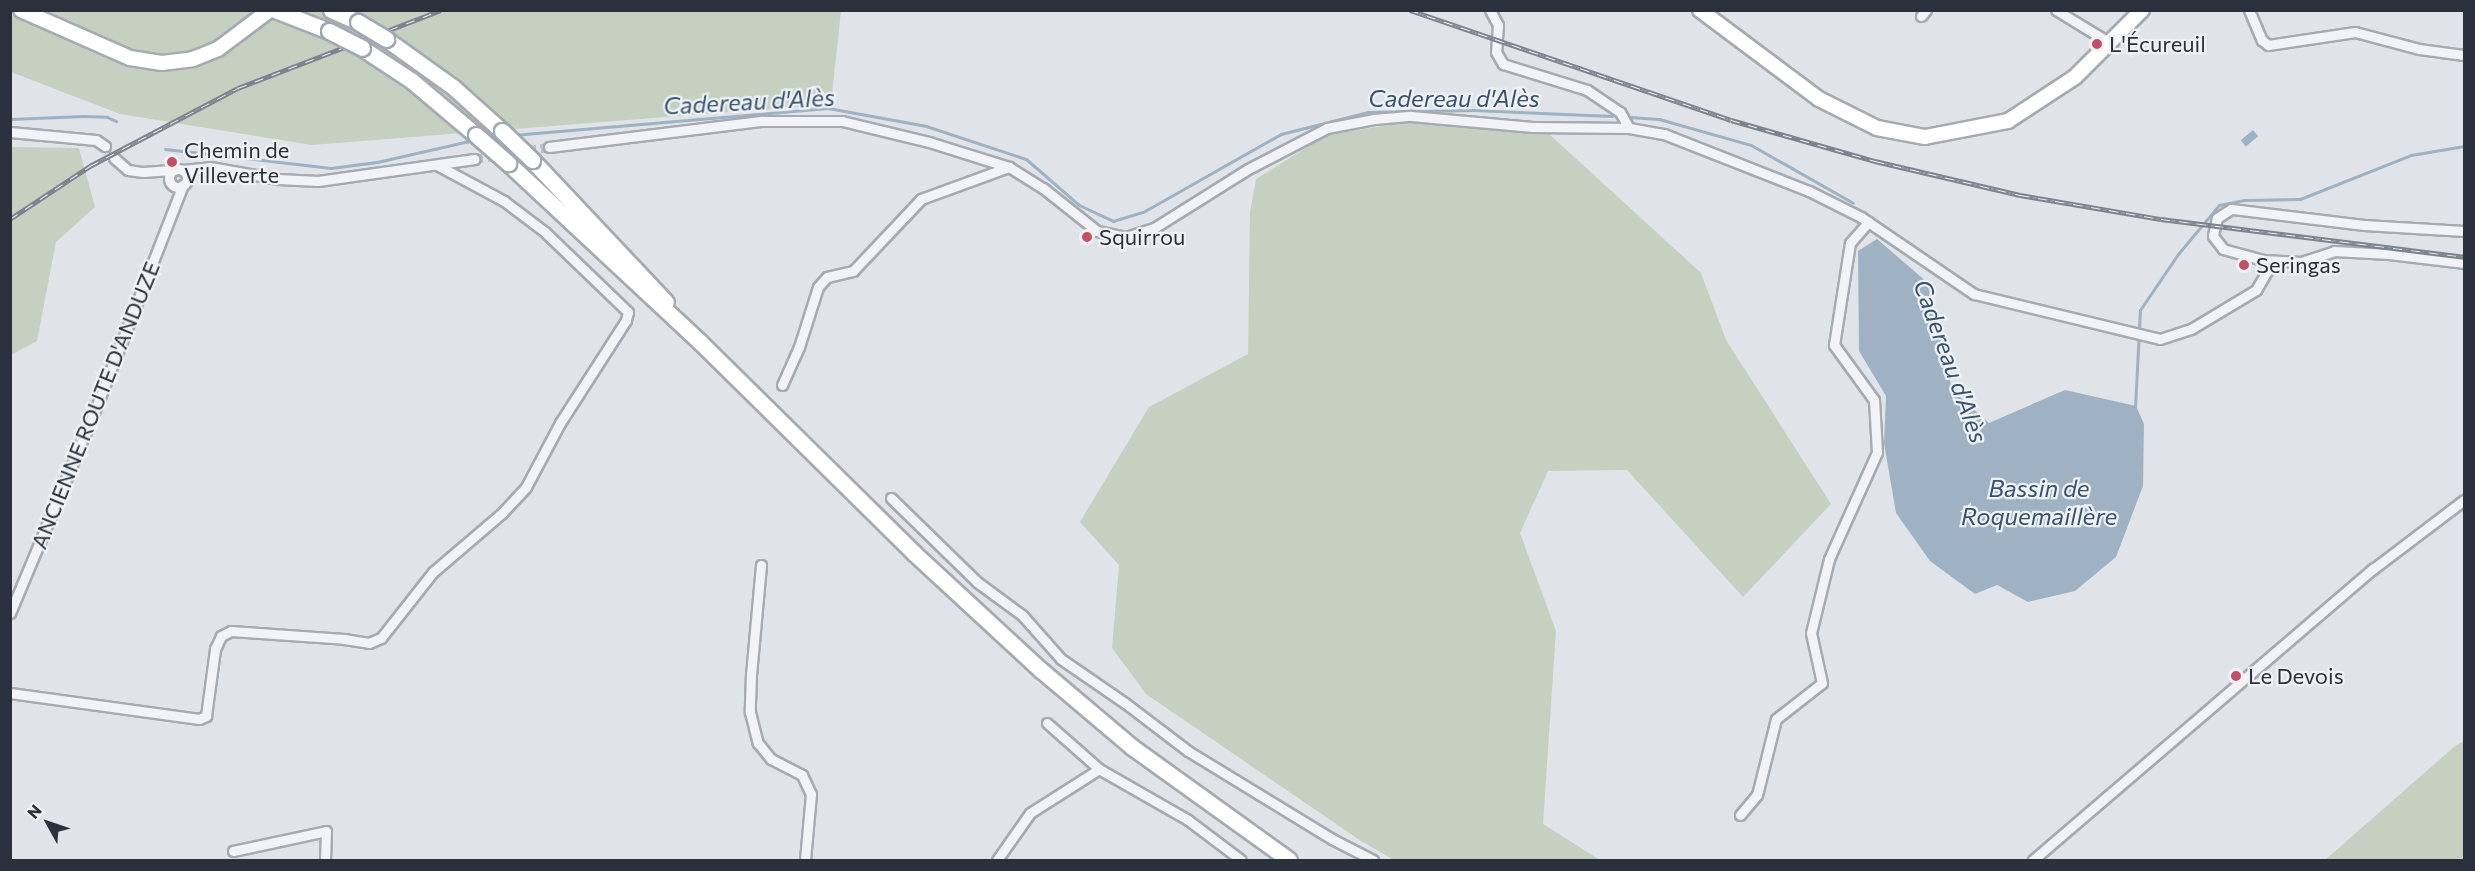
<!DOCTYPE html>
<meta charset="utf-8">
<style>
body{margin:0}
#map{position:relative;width:2475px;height:871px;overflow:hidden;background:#e0e3e7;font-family:Commissioner,sans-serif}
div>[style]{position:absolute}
.green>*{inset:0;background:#c6d0c1}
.water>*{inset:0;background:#9eb2c4;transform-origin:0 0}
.stream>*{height:3px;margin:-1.5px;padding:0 1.5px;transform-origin:1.5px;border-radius:1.5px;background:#9eb2c4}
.minor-tunnel>*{height:9px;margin-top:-4.5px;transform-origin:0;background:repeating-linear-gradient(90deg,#bcbfc5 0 9px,transparent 0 13.5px)}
.roads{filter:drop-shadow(2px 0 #a6aab1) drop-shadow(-2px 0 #a6aab1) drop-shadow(0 2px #a6aab1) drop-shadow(0 -2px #a6aab1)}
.minor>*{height:9px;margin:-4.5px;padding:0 4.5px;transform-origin:4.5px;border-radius:4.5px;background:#f2f3f6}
.minor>.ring{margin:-4.5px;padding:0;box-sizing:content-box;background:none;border:9px solid #f2f3f6;border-radius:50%}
.secondary>*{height:14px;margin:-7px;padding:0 7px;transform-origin:7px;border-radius:7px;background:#fff}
.primary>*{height:15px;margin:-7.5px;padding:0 7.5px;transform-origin:7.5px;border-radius:7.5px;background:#fff}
.rail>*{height:5px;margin-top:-2.5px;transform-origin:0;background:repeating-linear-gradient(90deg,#eff2f5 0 9px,#7b838f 0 18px);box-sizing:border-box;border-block:2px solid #7b838f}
.bridges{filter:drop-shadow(2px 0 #a0a8b2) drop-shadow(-2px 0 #a0a8b2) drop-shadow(0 2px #a0a8b2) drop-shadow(0 -2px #a0a8b2)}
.primary-bridge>*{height:15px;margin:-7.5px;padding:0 7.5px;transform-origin:7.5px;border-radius:7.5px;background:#fff}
.dots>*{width:16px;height:16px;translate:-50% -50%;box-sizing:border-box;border:3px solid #eff2f5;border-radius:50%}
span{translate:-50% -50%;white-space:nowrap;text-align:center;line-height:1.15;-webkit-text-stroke:4.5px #eff2f5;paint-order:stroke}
.poi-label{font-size:22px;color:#2a313d}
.left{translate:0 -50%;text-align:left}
.street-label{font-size:22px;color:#2a313d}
.water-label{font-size:24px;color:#38516d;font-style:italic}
.frame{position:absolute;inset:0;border:12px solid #2a313d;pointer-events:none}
.north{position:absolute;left:18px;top:793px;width:60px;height:60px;-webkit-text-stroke:4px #eff2f5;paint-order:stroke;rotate:310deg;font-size:16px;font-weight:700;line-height:24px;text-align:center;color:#2a313d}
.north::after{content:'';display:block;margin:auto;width:21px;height:27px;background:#2a313d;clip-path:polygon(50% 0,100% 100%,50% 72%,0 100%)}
</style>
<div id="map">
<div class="green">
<div style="clip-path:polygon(16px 10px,841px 11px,831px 104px,312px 145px,120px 114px,11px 72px,10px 21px)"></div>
<div style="clip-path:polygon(1414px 121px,1548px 133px,1701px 273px,1726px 340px,1831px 504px,1743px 597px,1627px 470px,1548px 471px,1520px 533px,1556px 631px,1543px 824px,1600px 860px,1394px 860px,1361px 841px,1146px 694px,1112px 648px,1119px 565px,1080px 522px,1149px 407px,1248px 354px,1250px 212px,1256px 179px,1327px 135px)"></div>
<div style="clip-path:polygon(11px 147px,79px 148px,95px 207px,56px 242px,37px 341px,11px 355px)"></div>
<div style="clip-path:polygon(2464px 741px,2464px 860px,2325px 860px,2455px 746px)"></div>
</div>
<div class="water">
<div style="left:2253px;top:130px;width:8px;height:16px;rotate:50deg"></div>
<div style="clip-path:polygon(1877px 239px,1928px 283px,1952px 390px,1989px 423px,2065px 390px,2136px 406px,2144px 424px,2143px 486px,2116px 557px,2075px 591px,2028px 602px,1997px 585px,1975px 594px,1930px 561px,1896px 513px,1884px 443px,1886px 396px,1859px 351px,1858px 251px)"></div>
</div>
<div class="stream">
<div style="left:1629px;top:117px;width:30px;rotate:4deg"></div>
<div style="left:1659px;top:119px;width:96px;rotate:15.8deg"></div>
<div style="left:1751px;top:145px;width:117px;rotate:29.6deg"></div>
<div style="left:10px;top:119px;width:74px;rotate:-2.3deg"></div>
<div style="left:84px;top:116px;width:23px;rotate:2deg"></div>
<div style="left:107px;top:117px;width:10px;rotate:24deg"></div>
<div style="left:513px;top:135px;width:316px;rotate:-4.9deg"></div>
<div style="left:828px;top:108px;width:100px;rotate:10.4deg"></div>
<div style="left:926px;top:126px;width:105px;rotate:18.3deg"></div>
<div style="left:1026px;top:159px;width:70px;rotate:41deg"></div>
<div style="left:1079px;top:205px;width:38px;rotate:25deg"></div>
<div style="left:1113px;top:221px;width:31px;rotate:-17deg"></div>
<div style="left:1143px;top:212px;width:159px;rotate:-29.5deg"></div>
<div style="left:1281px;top:134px;width:90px;rotate:-14.2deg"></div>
<div style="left:1368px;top:112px;width:105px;rotate:-1.1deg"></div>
<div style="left:1473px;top:110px;width:139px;rotate:2.5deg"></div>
<div style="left:165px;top:149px;width:167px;rotate:6.5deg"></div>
<div style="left:331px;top:168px;width:46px;rotate:-7.4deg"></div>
<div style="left:377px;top:162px;width:99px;rotate:-12.8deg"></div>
<div style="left:2135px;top:408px;width:98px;rotate:-87.1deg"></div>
<div style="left:2140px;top:310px;width:68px;rotate:-55.8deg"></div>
<div style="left:2178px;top:254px;width:64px;rotate:-50.1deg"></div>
<div style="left:2219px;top:205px;width:26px;rotate:-11deg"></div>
<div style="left:2245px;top:200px;width:55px;rotate:-1deg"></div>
<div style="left:2300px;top:199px;width:119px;rotate:-21.6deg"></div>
<div style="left:2411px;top:155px;width:54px;rotate:-9.6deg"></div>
</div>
<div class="minor-tunnel">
<div style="left:474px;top:159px;width:76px;rotate:-9.1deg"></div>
</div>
<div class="roads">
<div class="minor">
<div style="left:1490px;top:10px;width:17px;rotate:62deg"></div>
<div style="left:1498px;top:25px;width:27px;rotate:94deg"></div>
<div style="left:1496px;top:52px;width:14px;rotate:60deg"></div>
<div style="left:1503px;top:64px;width:88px;rotate:17.2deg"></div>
<div style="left:1587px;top:90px;width:40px;rotate:34deg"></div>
<div style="left:1620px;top:112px;width:18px;rotate:61deg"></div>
<div style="left:2056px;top:10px;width:63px;rotate:31.4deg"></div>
<div style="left:2249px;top:10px;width:33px;rotate:67deg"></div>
<div style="left:2262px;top:40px;width:8px;rotate:40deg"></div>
<div style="left:2268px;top:45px;width:88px;rotate:-8.5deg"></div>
<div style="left:2355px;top:32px;width:66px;rotate:14.9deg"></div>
<div style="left:2419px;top:49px;width:45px;rotate:7.6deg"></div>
<div style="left:1921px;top:16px;width:8px;rotate:-50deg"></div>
<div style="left:10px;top:132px;width:86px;rotate:5.3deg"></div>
<div style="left:96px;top:140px;width:11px;rotate:34deg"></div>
<div style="left:549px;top:147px;width:215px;rotate:-7deg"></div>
<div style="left:762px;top:121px;width:80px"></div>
<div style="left:842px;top:121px;width:89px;rotate:13.6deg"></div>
<div style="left:929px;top:142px;width:84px;rotate:17.4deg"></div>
<div style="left:1009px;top:167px;width:40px;rotate:32deg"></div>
<div style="left:1043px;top:188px;width:69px;rotate:38.5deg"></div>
<div style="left:1097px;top:231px;width:30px;rotate:12deg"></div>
<div style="left:1126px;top:237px;width:29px;rotate:-18deg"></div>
<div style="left:1154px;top:228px;width:111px;rotate:-32.1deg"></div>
<div style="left:1248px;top:169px;width:89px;rotate:-27.4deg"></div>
<div style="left:1327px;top:128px;width:48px;rotate:-10.8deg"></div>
<div style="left:1374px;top:119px;width:37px;rotate:-5deg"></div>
<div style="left:1411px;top:116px;width:122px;rotate:5.2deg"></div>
<div style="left:1533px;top:127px;width:96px;rotate:0.6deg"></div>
<div style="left:1629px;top:128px;width:36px;rotate:10deg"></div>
<div style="left:1664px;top:134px;width:156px;rotate:21.5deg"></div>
<div style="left:1809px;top:191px;width:58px;rotate:26.6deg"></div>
<div style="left:1861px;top:217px;width:137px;rotate:34.3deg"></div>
<div style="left:1974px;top:294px;width:191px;rotate:13.6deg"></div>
<div style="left:2160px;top:339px;width:33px;rotate:-18deg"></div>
<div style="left:2191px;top:329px;width:76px;rotate:-31deg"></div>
<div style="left:2256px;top:290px;width:22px;rotate:-60deg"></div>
<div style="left:2267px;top:271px;width:12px;rotate:-110deg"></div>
<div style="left:114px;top:158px;width:18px;rotate:41deg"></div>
<div style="left:128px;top:170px;width:15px;rotate:8deg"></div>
<div style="left:143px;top:172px;width:32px;rotate:-4deg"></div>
<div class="ring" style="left:169px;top:169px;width:9px;height:9px"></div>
<div style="left:183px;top:170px;width:27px;rotate:-6deg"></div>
<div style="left:210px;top:167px;width:69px;rotate:10deg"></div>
<div style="left:278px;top:179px;width:40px;rotate:2.9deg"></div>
<div style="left:318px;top:181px;width:158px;rotate:-8deg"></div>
<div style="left:2464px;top:231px;width:100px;rotate:-176.6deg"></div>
<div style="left:2364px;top:225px;width:134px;rotate:-173.1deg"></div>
<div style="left:2231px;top:209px;width:17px;rotate:147deg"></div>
<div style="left:2217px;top:218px;width:18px;rotate:103deg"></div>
<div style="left:2213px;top:236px;width:16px;rotate:52deg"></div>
<div style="left:2223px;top:249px;width:41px;rotate:15.4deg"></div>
<div style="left:2263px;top:260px;width:38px;rotate:3deg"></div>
<div style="left:2301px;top:262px;width:35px;rotate:-18deg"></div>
<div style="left:2334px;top:251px;width:55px;rotate:3.1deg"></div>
<div style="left:2389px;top:254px;width:76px;rotate:6.8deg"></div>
<div style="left:782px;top:385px;width:42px;rotate:-65.9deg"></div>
<div style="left:799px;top:347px;width:63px;rotate:-72.4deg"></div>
<div style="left:818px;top:287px;width:13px;rotate:-48deg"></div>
<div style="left:827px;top:277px;width:27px;rotate:-13deg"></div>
<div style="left:853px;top:271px;width:99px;rotate:-46.6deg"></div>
<div style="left:921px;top:199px;width:94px;rotate:-20deg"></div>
<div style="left:891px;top:498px;width:120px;rotate:44.3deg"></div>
<div style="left:977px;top:582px;width:56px;rotate:36.3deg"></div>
<div style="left:1022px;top:615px;width:59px;rotate:48.4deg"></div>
<div style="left:1061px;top:659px;width:78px;rotate:34.5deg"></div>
<div style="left:1125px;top:703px;width:79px;rotate:37.3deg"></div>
<div style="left:1188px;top:751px;width:169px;rotate:31.4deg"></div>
<div style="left:1332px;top:839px;width:46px;rotate:27.1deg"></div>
<div style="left:761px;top:565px;width:109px;rotate:95.2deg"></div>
<div style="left:751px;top:674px;width:38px;rotate:92deg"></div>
<div style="left:750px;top:712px;width:32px;rotate:76deg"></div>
<div style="left:758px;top:743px;width:21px;rotate:51deg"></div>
<div style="left:771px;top:759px;width:35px;rotate:27deg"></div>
<div style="left:802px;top:775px;width:21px;rotate:65deg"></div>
<div style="left:811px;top:794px;width:66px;rotate:95.2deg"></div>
<div style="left:10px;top:613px;width:231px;rotate:-67.3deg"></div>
<div style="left:99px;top:400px;width:231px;rotate:-68.7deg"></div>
<div style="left:10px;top:693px;width:191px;rotate:7.8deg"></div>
<div style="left:199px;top:719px;width:8px;rotate:-23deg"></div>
<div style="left:206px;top:716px;width:68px;rotate:-82.3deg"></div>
<div style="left:215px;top:649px;width:14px;rotate:-65deg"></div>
<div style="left:221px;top:636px;width:11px;rotate:-27deg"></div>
<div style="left:231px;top:631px;width:113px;rotate:4deg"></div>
<div style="left:344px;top:639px;width:25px;rotate:9deg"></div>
<div style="left:369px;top:643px;width:13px;rotate:-23deg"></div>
<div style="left:381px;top:638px;width:84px;rotate:-51.8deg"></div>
<div style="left:433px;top:572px;width:91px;rotate:-40.5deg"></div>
<div style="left:502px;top:513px;width:35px;rotate:-47deg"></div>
<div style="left:526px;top:487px;width:72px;rotate:-62deg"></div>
<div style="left:560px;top:423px;width:122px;rotate:-57.3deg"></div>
<div style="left:626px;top:320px;width:8px;rotate:-76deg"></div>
<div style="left:628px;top:312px;width:115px;rotate:-136.1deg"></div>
<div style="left:545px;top:232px;width:51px;rotate:-142.9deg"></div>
<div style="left:504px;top:201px;width:76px;rotate:-151.8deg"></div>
<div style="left:1047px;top:723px;width:69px;rotate:41.5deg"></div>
<div style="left:1740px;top:815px;width:26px;rotate:-50deg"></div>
<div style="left:1757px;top:795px;width:78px;rotate:-76deg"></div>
<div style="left:1776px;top:719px;width:58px;rotate:-38deg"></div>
<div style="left:1822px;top:683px;width:51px;rotate:-102.4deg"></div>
<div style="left:1811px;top:633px;width:76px;rotate:-76.3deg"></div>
<div style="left:1829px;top:559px;width:117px;rotate:-65.8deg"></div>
<div style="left:1877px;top:452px;width:52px;rotate:-93.3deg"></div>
<div style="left:1874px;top:400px;width:68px;rotate:-126deg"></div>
<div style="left:1834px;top:345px;width:103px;rotate:-81.1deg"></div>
<div style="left:1850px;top:243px;width:28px;rotate:-49deg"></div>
<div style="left:233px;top:851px;width:95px;rotate:-12.1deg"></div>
<div style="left:326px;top:831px;width:29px;rotate:92deg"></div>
<div style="left:997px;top:860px;width:57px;rotate:-54.9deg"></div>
<div style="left:1030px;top:813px;width:82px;rotate:-32.5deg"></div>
<div style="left:1099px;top:769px;width:103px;rotate:29.8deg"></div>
<div style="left:1188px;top:820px;width:66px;rotate:37deg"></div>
<div style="left:2033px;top:860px;width:448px;rotate:-40.6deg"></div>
<div style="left:2373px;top:569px;width:114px;rotate:-37.2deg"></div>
</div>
<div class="secondary">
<div style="left:21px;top:10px;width:119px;rotate:23.8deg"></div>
<div style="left:130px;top:58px;width:32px;rotate:9deg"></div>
<div style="left:162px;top:63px;width:31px;rotate:-7deg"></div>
<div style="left:193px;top:59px;width:27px;rotate:-22deg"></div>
<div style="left:218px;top:49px;width:65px;rotate:-36.9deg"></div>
<div style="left:1700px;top:10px;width:149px;rotate:36.8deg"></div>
<div style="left:1819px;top:99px;width:65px;rotate:26.6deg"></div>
<div style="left:1877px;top:128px;width:49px;rotate:10.6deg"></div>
<div style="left:1925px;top:137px;width:85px;rotate:-10.9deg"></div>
<div style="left:2008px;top:121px;width:80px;rotate:-33.3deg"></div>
<div style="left:2075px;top:77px;width:95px;rotate:-45deg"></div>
</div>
<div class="primary">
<div style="left:275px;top:10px;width:58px;rotate:21.3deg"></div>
<div style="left:331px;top:10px;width:30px;rotate:24deg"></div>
<div style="left:386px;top:39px;width:82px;rotate:35.6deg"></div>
<div style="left:453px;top:87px;width:66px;rotate:41.9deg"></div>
<div style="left:362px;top:48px;width:60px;rotate:33.4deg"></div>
<div style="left:412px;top:81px;width:84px;rotate:40.2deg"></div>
<div style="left:532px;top:160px;width:195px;rotate:46.7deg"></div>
<div style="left:508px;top:163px;width:264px;rotate:43deg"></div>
<div style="left:701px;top:343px;width:299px;rotate:44.6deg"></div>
<div style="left:914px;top:553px;width:173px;rotate:42.7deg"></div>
<div style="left:1041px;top:670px;width:119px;rotate:40.2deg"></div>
<div style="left:1132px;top:747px;width:193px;rotate:35.7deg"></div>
</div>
</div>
<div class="rail">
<div style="left:1410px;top:10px;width:339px;rotate:18.9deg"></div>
<div style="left:1731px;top:120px;width:150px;rotate:15.9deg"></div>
<div style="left:1875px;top:161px;width:149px;rotate:13.2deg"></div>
<div style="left:2020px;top:195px;width:143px;rotate:9.7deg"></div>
<div style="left:2161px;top:219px;width:305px;rotate:7.1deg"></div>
<div style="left:10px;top:219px;width:96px;rotate:-33.5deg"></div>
<div style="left:90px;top:166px;width:167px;rotate:-27.8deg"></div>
<div style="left:238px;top:88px;width:217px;rotate:-21deg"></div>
</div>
<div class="bridges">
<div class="primary-bridge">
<div style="left:358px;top:22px;width:33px;rotate:31deg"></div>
<div style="left:329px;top:31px;width:37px;rotate:27deg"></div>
<div style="left:502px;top:131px;width:42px;rotate:44deg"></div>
<div style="left:476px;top:135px;width:43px;rotate:41.2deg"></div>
</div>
</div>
<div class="dots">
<div style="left:2097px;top:44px;background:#c15065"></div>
<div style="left:172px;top:162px;background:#c15065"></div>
<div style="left:1087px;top:237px;background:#c15065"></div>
<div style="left:2244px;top:265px;background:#c15065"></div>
<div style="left:2236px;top:676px;background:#c15065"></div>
</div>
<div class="poi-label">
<span class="left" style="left:2109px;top:44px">L'Écureuil</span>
<span class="left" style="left:184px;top:162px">Chemin de<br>Villeverte</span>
<span class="left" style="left:1099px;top:237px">Squirrou</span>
<span class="left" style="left:2256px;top:265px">Seringas</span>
<span class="left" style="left:2248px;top:676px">Le Devois</span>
</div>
<div class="street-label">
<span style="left:95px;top:405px;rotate:-68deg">ANCIENNE ROUTE D'ANDUZE</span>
</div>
<div class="water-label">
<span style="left:1454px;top:98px">Cadereau d'Alès</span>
<span style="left:749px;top:101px;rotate:-3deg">Cadereau d'Alès</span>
<span style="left:1951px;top:361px;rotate:70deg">Cadereau d'Alès</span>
<span style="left:2039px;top:502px">Bassin de<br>Roquemaillère</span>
</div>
<div class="frame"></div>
<div class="north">N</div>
</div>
